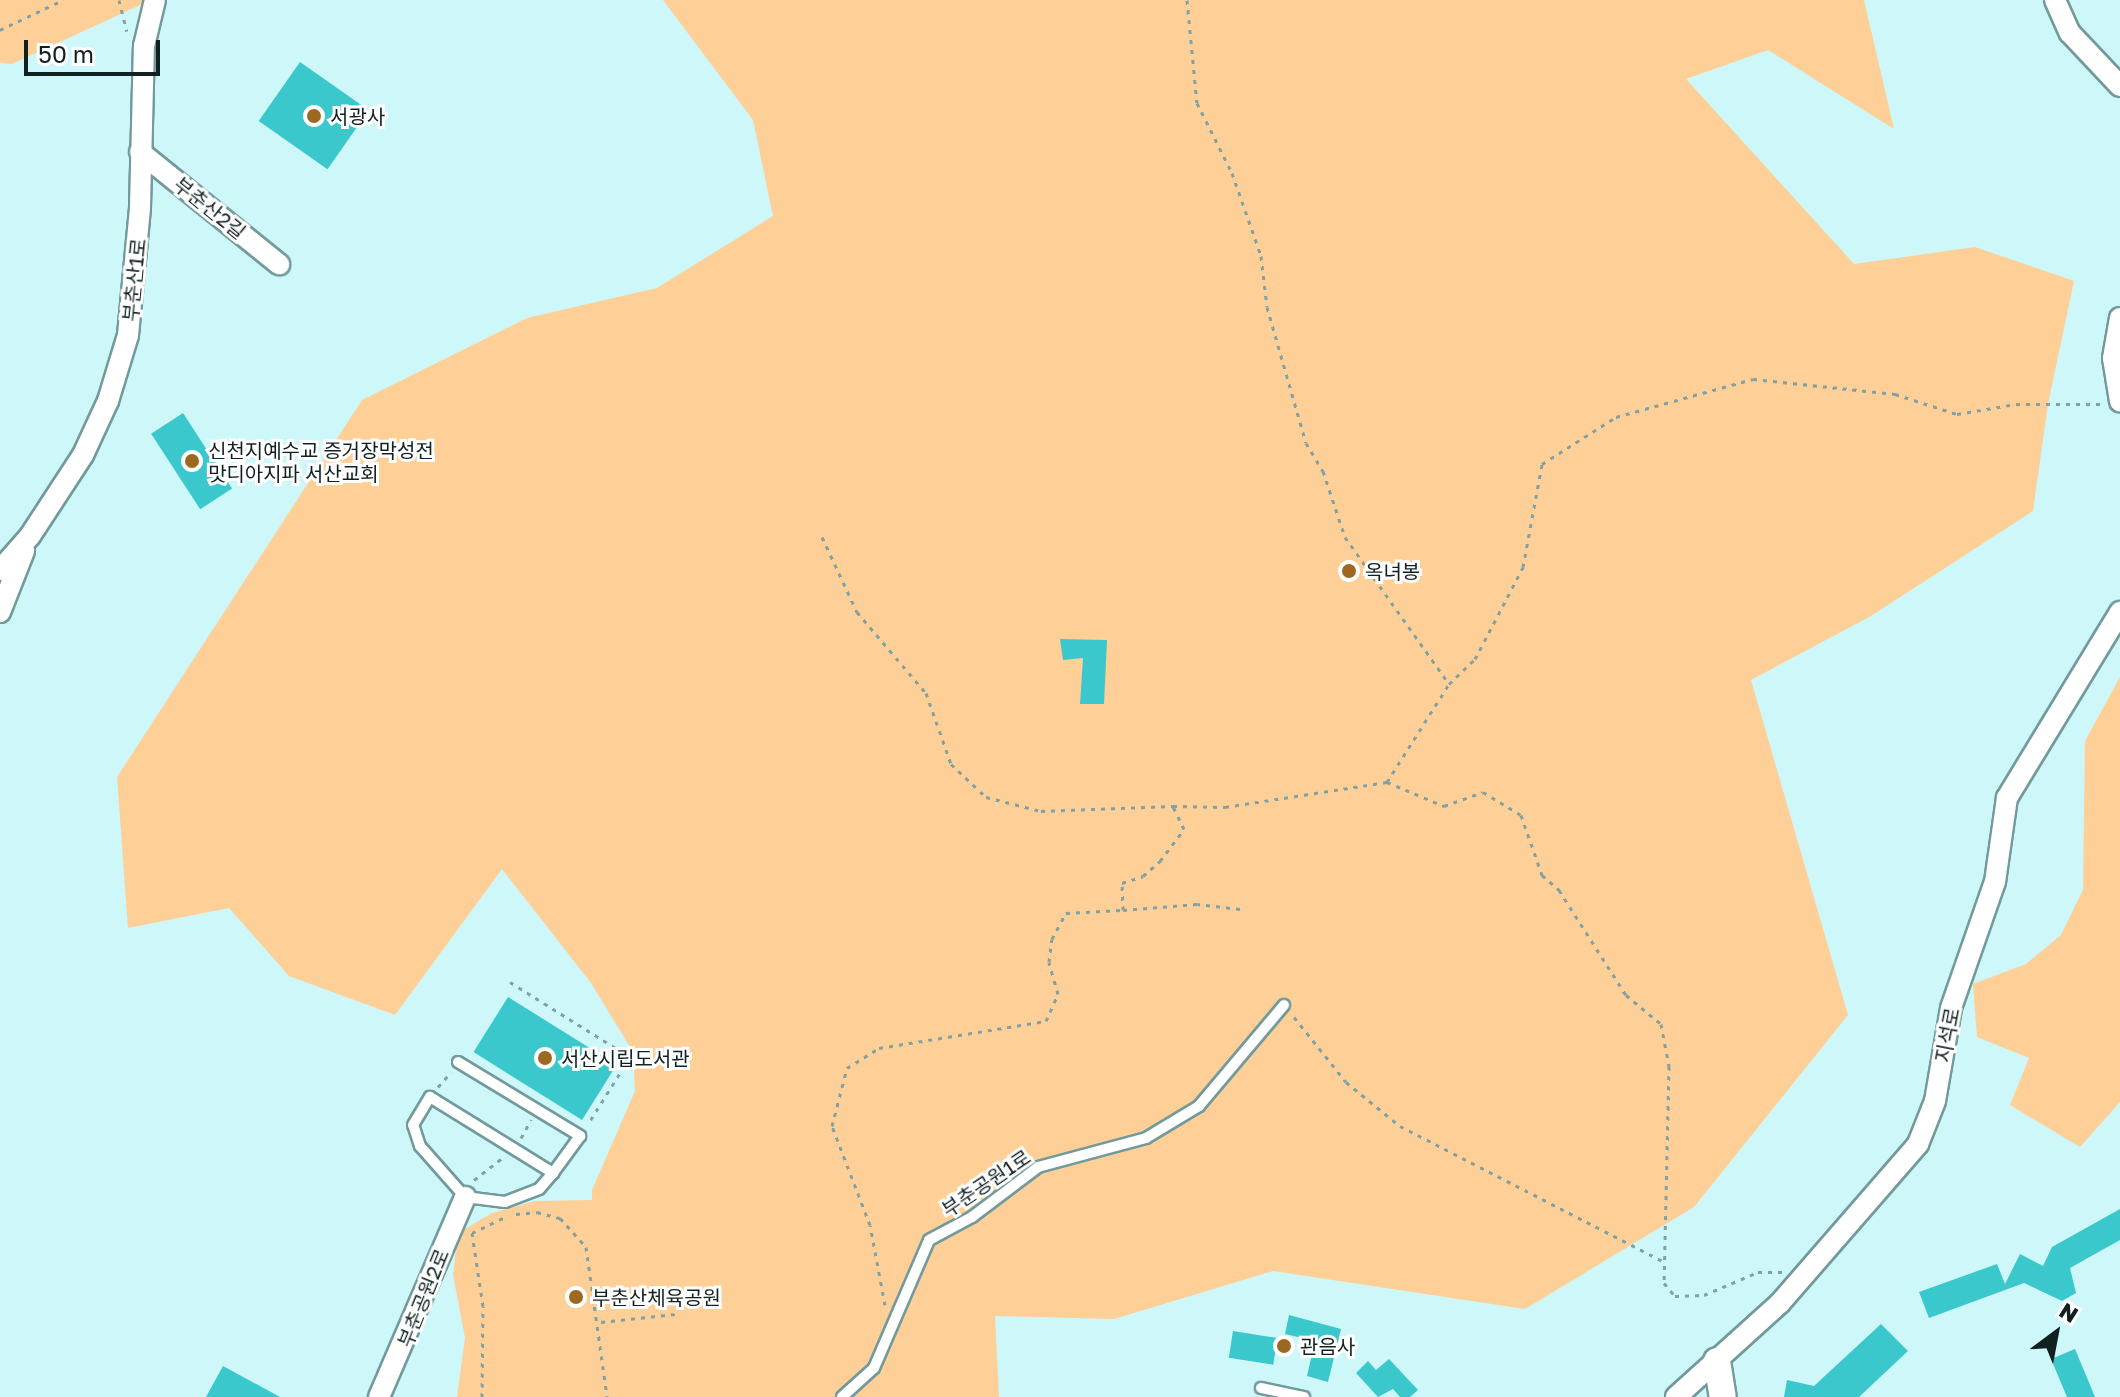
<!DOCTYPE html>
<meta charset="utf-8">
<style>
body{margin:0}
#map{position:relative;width:2120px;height:1397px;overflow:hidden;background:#cdf7f8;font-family:"Golos Text","Noto Sans KR",sans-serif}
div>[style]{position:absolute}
.green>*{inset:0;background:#ffcf98}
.building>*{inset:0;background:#3bc8cc;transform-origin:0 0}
.path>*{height:3px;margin-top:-1.5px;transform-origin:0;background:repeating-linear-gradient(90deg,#82a1a2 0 4px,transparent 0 10px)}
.roads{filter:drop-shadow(2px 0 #739a9b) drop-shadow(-2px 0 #739a9b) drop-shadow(0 2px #739a9b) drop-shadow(0 -2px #739a9b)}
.service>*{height:10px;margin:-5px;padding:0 5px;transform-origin:5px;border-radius:5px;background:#fff}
.minor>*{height:20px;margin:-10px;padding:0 10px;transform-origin:10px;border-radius:10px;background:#fff}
.tertiary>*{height:26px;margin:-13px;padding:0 13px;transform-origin:13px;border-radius:13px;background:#fff}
.dots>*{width:22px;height:22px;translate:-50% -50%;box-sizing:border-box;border:4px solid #fff;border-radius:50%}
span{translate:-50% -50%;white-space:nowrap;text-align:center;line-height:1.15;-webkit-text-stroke:6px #fff;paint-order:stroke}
.poi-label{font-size:20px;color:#112021}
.left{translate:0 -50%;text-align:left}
.street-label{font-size:20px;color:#112021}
.north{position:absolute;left:2016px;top:1293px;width:80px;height:80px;-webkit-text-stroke:6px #fff;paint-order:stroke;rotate:32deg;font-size:22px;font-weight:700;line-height:32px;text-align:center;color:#112021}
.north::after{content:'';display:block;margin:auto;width:28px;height:36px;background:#112021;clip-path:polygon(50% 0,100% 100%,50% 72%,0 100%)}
.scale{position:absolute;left:24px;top:40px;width:136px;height:36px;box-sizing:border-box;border:4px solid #112021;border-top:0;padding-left:10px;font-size:24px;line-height:28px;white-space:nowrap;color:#112021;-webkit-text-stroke:6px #fff;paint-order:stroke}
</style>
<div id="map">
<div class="green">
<div style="clip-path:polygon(0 0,151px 0,12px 64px,0 63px)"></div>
<div style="clip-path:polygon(663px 0,1864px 0,1894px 129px,1768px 50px,1686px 79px,1854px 264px,1975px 247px,2074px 281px,2048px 404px,2033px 511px,1871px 616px,1751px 680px,1848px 1015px,1694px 1207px,1525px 1309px,1273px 1271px,1114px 1319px,995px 1316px,999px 1397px,457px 1397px,465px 1338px,453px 1275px,458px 1233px,492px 1213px,535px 1201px,592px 1200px,592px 1190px,635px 1091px,633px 1052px,591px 983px,502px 869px,395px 1015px,289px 976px,229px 908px,128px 928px,117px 777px,362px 400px,527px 318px,657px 288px,773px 216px,753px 120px)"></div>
<div style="clip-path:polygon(2120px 677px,2120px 1102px,2080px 1147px,2010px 1105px,2029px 1058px,1977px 1037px,1973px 984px,2026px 964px,2061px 935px,2083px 890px,2085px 741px)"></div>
</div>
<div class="building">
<div style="left:300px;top:62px;width:84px;height:72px;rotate:35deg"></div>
<div style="left:183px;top:413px;width:90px;height:38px;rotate:57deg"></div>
<div style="clip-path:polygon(1060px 639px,1107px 640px,1104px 704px,1080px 704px,1083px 658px,1063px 660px)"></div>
<div style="left:508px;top:997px;width:128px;height:65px;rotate:32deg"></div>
<div style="clip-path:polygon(2120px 1209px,2120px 1240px,2070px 1268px,2076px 1293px,2062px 1301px,2024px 1283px,1929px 1318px,1919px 1292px,1997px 1264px,2005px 1284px,2020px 1254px,2043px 1266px,2052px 1247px)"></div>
<div style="clip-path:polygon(1289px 1315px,1341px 1329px,1328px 1382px,1307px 1376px,1315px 1341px,1285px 1334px)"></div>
<div style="clip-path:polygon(1881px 1324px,1908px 1351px,1859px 1397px,1784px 1397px,1787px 1380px,1814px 1386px)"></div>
<div style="left:1233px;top:1331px;width:45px;height:27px;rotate:9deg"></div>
<div style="clip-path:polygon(2075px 1349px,2095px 1397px,2067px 1397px,2051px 1359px)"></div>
<div style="clip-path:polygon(1389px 1359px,1418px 1390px,1410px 1397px,1400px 1397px,1393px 1389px,1378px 1397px,1356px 1373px,1368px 1361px,1376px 1370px)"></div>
<div style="clip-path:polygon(223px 1366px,280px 1397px,206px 1397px)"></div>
</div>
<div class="path">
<div style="left:119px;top:0;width:32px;rotate:76deg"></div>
<div style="left:1187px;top:0;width:103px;rotate:84.5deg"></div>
<div style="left:1197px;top:103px;width:78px;rotate:63.4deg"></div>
<div style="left:1232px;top:173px;width:88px;rotate:70.7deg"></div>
<div style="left:1261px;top:256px;width:51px;rotate:83.3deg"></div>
<div style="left:1267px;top:307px;width:141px;rotate:74deg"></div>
<div style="left:1306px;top:443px;width:33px;rotate:59deg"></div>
<div style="left:1323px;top:471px;width:70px;rotate:71.6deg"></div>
<div style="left:1345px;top:537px;width:180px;rotate:54.7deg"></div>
<div style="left:0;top:30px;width:70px;rotate:-25.5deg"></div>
<div style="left:822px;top:537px;width:83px;rotate:65deg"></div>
<div style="left:857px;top:612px;width:106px;rotate:49.6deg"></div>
<div style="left:926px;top:693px;width:75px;rotate:70.6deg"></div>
<div style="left:951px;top:764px;width:48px;rotate:43.3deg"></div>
<div style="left:986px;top:797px;width:57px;rotate:14.3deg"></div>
<div style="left:1041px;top:811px;width:132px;rotate:-2.2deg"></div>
<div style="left:1387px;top:782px;width:62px;rotate:22.8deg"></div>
<div style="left:1444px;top:806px;width:41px;rotate:-19.7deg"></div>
<div style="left:1483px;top:792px;width:44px;rotate:31.2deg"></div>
<div style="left:1521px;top:815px;width:64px;rotate:70.7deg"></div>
<div style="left:1542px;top:875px;width:23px;rotate:41deg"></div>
<div style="left:1559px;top:890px;width:125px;rotate:57.5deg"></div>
<div style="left:1626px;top:995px;width:45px;rotate:39.6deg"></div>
<div style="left:1661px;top:1024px;width:43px;rotate:79.2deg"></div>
<div style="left:1669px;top:1066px;width:217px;rotate:91.3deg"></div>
<div style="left:1664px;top:1283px;width:17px;rotate:50deg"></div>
<div style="left:1675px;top:1296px;width:29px;rotate:-2deg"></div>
<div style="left:1704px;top:1295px;width:59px;rotate:-23.1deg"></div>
<div style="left:1758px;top:1272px;width:24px"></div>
<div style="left:1240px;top:909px;width:43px;rotate:-173.4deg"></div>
<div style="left:1197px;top:904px;width:74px;rotate:175.4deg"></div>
<div style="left:1123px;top:910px;width:27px;rotate:-92deg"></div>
<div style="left:1122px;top:883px;width:22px;rotate:-18deg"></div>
<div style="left:1143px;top:876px;width:23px;rotate:-41deg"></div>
<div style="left:1160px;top:861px;width:40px;rotate:-53deg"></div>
<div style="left:1184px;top:829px;width:25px;rotate:-116deg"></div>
<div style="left:1173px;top:806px;width:52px;rotate:1.1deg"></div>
<div style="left:1225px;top:807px;width:164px;rotate:-8.8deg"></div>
<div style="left:1387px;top:782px;width:116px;rotate:-57.7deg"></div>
<div style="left:1449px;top:684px;width:36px;rotate:-44deg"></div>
<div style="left:1475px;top:659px;width:104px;rotate:-62.4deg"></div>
<div style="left:1523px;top:567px;width:105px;rotate:-79.5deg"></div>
<div style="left:1542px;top:464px;width:88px;rotate:-32.4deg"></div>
<div style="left:1616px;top:417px;width:142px;rotate:-15.5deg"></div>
<div style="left:1753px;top:379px;width:143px;rotate:6deg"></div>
<div style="left:1895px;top:394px;width:65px;rotate:17.9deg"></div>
<div style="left:1957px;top:414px;width:60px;rotate:-9.6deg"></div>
<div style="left:2016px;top:404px;width:86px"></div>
<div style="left:510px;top:982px;width:142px;rotate:32deg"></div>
<div style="left:630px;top:1057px;width:79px;rotate:122.1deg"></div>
<div style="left:1294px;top:1017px;width:83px;rotate:51.3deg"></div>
<div style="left:1346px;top:1082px;width:70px;rotate:39.2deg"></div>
<div style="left:1400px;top:1126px;width:296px;rotate:27.2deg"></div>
<div style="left:438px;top:1087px;width:20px;rotate:-49deg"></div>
<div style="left:521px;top:1138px;width:21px;rotate:-61deg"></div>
<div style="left:474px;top:1180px;width:36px;rotate:-38deg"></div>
<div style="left:516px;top:1214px;width:21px;rotate:-5deg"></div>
<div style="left:537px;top:1212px;width:24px;rotate:15deg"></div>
<div style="left:560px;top:1218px;width:39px;rotate:48deg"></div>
<div style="left:586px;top:1247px;width:151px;rotate:82deg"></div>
<div style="left:885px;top:1305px;width:81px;rotate:-100.6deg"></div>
<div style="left:870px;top:1225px;width:106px;rotate:-111deg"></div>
<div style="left:832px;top:1126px;width:60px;rotate:-75.5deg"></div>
<div style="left:847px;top:1068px;width:38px;rotate:-32deg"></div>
<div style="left:879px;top:1048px;width:169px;rotate:-9.2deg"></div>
<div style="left:1046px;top:1021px;width:30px;rotate:-66deg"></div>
<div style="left:1058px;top:994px;width:33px;rotate:-106deg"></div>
<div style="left:1049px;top:962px;width:23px;rotate:-83deg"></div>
<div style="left:1052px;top:939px;width:30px;rotate:-62deg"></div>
<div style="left:1066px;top:913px;width:56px;rotate:-3.1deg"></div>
<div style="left:601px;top:1322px;width:75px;rotate:-6.1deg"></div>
<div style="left:482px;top:1397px;width:91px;rotate:-89.4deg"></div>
<div style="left:483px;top:1306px;width:74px;rotate:-98.6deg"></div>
<div style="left:472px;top:1233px;width:37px;rotate:-26deg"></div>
</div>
<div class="roads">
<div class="service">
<div style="left:458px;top:1062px;width:143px;rotate:31.2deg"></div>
<div style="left:580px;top:1136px;width:46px;rotate:126.1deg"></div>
<div style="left:553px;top:1173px;width:21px;rotate:131deg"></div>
<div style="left:539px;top:1189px;width:36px;rotate:159deg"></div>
<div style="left:505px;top:1202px;width:40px;rotate:-172.9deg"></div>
<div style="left:465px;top:1197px;width:68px;rotate:-131.4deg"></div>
<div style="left:420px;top:1146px;width:22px;rotate:-108deg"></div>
<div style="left:413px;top:1125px;width:33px;rotate:-59deg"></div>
<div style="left:430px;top:1097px;width:145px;rotate:31.7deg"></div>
<div style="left:1261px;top:1388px;width:44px;rotate:11.8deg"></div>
<div style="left:842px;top:1397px;width:43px;rotate:-42.2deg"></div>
<div style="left:874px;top:1368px;width:139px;rotate:-66.7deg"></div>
<div style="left:929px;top:1240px;width:49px;rotate:-28.1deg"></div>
<div style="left:972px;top:1217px;width:83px;rotate:-37.1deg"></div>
<div style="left:1038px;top:1167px;width:112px;rotate:-15deg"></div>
<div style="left:1146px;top:1138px;width:62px;rotate:-31.1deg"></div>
<div style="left:1199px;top:1106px;width:132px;rotate:-49.9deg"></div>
</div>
<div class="minor">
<div style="left:2055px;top:0;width:36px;rotate:66deg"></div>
<div style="left:2070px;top:33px;width:73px;rotate:46.7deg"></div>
<div style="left:140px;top:152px;width:179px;rotate:38.9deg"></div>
<div style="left:2120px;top:318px;width:41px;rotate:99.9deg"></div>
<div style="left:2113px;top:358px;width:44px;rotate:80.8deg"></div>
<div style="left:0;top:570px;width:45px;rotate:-48.6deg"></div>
<div style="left:30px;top:536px;width:97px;rotate:-56.8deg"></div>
<div style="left:83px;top:455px;width:60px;rotate:-65.2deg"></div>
<div style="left:108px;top:401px;width:69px;rotate:-73.1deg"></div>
<div style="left:128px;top:335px;width:129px;rotate:-84.6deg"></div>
<div style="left:140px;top:207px;width:161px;rotate:-88.6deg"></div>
<div style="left:144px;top:46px;width:47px;rotate:-76.6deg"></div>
<div style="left:0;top:612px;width:66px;rotate:-68.5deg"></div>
<div style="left:379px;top:1397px;width:218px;rotate:-66.7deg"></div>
<div style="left:1676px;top:1397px;width:140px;rotate:-42.1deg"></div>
<div style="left:1780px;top:1303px;width:211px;rotate:-49deg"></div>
<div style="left:1918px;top:1144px;width:46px;rotate:-68.4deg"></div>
<div style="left:1935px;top:1101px;width:94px;rotate:-80.2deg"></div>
<div style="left:1951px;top:1008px;width:133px;rotate:-70.8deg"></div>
<div style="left:1995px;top:882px;width:85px;rotate:-81.9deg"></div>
<div style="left:2007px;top:798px;width:218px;rotate:-58.7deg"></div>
</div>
<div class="tertiary">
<div style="left:1717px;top:1361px;width:36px;rotate:81deg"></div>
</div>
</div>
<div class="dots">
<div style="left:314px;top:116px;background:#9d6920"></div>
<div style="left:192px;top:461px;background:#9d6920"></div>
<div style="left:1349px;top:571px;background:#9d6920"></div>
<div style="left:545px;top:1058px;background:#9d6920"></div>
<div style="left:576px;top:1297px;background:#9d6920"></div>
<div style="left:1284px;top:1346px;background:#9d6920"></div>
</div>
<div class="poi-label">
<span class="left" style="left:330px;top:116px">서광사</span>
<span class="left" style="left:208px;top:462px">신천지예수교 증거장막성전<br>맛디아지파 서산교회</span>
<span class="left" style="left:1365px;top:571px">옥녀봉</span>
<span class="left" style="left:561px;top:1058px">서산시립도서관</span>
<span class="left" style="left:592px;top:1297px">부춘산체육공원</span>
<span class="left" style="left:1300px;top:1346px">관음사</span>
</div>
<div class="street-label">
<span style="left:210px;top:208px;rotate:39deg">부춘산2길</span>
<span style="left:134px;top:280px;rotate:-84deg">부춘산1로</span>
<span style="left:1947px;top:1035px;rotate:-79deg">지석로</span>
<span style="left:986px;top:1183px;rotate:-34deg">부춘공원1로</span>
<span style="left:423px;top:1298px;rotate:-68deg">부춘공원2로</span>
</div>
<div class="north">N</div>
<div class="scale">50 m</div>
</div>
